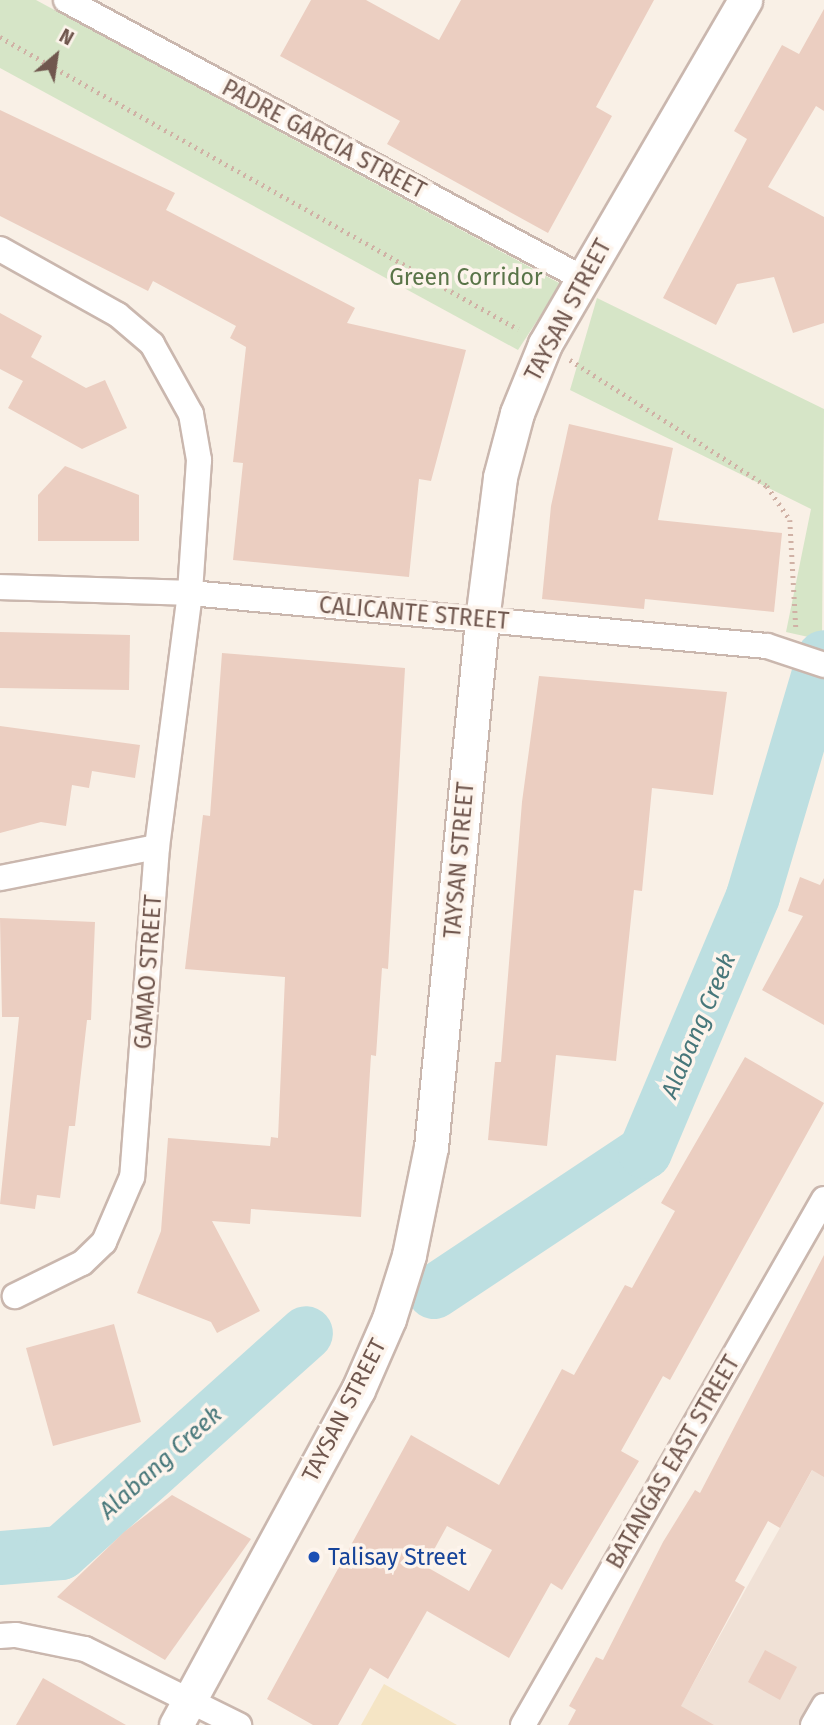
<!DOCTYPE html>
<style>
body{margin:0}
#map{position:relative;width:824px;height:1725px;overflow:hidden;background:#f9f0e6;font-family:"Fira Sans",sans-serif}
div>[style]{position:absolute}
.residential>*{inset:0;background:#f0e1d6}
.green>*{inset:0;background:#d6e5c7}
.sand>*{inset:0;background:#f5e5c5}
.river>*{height:54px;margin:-27px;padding:0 27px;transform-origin:27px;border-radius:27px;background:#bddfe1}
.building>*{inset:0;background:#ebcec1}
.path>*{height:4.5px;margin-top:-2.25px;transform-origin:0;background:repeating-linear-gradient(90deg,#d0b1a5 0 2px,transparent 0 7px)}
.roads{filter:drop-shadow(2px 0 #cab7ae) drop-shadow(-2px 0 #cab7ae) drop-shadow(0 2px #cab7ae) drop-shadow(0 -2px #cab7ae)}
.street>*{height:24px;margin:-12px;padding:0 12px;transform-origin:12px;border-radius:12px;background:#fff}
.secondary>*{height:33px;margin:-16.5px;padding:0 16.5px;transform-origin:16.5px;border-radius:16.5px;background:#fff}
.dots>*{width:19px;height:19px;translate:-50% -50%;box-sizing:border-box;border:4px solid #fdf4ec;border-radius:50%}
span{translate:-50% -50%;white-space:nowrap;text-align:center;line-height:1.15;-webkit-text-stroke:7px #fdf4ec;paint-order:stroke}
.street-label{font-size:23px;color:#70574e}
.park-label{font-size:23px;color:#597448}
.transit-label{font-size:23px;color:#164399}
.left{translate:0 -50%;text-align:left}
.water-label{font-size:24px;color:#47777a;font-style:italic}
.north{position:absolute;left:21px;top:21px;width:70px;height:70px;-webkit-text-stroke:5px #fdf4ec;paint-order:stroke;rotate:29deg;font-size:19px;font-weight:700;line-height:28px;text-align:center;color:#70574e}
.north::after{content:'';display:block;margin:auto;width:24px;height:32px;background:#70574e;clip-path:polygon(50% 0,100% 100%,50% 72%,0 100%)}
</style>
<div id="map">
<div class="residential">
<i style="clip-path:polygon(824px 1449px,824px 1725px,670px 1725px)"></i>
</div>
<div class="green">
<i style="clip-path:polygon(0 0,36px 0,561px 284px,518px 350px,0 68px)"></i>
<i style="clip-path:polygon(597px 298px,824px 409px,822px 640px,786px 632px,811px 509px,570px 390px)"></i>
</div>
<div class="sand">
<i style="clip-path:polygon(384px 1684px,457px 1725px,361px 1725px)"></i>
</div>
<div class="river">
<i style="left:434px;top:1292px;width:253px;rotate:-33.6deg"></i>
<i style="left:645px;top:1152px;width:278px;rotate:-67.1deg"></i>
<i style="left:753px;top:896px;width:249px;rotate:-73.5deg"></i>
<i style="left:0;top:1558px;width:61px;rotate:-4.7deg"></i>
<i style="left:61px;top:1553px;width:329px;rotate:-41.9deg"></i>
</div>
<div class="building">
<i style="clip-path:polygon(311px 0,366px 0,439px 40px,461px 0,654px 0,596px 107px,612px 116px,548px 233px,387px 144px,400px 121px,280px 56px)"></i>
<i style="clip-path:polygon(824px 9px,824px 111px,816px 106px,768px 187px,824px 217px,824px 323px,793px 333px,774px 277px,737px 284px,716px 325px,663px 298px,747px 139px,734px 131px,782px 45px,799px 54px)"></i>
<i style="clip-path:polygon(0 110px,175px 193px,166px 210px,355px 308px,347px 323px,466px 350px,431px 481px,419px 479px,409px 577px,233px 560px,243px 463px,233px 462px,246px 347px,230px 338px,236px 326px,153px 281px,148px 291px,0 216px)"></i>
<i style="clip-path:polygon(0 313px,42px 336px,31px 357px,86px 388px,105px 380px,127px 428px,82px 449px,8px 408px,23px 381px,0 369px)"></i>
<i style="clip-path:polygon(569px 424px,673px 448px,658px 520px,782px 533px,774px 612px,645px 599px,644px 609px,542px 599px,551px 506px)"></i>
<i style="clip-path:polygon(65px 466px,139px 495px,139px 541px,38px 541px,38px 495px)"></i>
<i style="clip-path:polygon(0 632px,130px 635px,129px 690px,0 688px)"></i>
<i style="clip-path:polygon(222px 653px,405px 668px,388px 969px,382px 968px,376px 1056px,371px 1055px,361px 1217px,251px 1209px,250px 1224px,212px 1221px,260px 1311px,217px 1333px,211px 1322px,137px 1293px,161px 1231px,168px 1138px,270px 1146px,271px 1137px,278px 1138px,285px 977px,185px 969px,203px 815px,210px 816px)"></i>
<i style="clip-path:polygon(539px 676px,727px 692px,713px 795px,652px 788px,642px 891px,634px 890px,616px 1061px,556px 1055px,547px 1146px,488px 1140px,495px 1062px,501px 1062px,522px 802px)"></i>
<i style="clip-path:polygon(0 726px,140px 745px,135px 778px,92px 771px,89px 788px,72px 785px,66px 826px,41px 822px,0 833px)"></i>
<i style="clip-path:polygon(800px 877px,820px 885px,824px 878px,824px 1025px,762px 990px,803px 916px,788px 911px)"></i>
<i style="clip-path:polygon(0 918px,95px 922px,91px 1020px,87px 1020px,75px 1126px,69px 1126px,60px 1198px,37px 1195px,35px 1209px,0 1204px,19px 1017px,2px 1017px)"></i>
<i style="clip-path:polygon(evenodd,745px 1057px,824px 1103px,670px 1380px,663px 1376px,621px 1451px,639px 1461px,562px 1590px,551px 1583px,509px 1658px,427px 1611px,388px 1679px,370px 1668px,338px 1725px,313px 1725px,267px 1699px,411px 1435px,499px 1485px,562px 1369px,574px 1375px,625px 1285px,632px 1288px,675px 1211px,661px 1203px,745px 1057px,447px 1526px,492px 1550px,469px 1591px,425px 1566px,447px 1526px)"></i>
<i style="clip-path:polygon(824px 1255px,824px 1477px,812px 1470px,780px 1528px,768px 1521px,735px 1581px,745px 1587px,681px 1706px,714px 1725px,568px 1725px,576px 1710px,569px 1706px,596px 1657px,603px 1660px,663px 1542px,695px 1490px,700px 1493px)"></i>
<i style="clip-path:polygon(114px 1324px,141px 1422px,53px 1446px,26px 1348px)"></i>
<i style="clip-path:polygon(172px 1495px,251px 1539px,165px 1660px,57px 1597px,124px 1532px)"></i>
<i style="clip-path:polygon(765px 1650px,797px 1667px,780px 1700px,748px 1682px)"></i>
<i style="clip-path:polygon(43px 1678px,126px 1725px,16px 1725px)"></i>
</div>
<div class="path">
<i style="left:0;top:37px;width:595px;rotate:29.41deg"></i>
<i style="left:570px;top:360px;width:234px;rotate:32.6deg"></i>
<i style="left:767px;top:486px;width:41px;rotate:55.9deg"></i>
<i style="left:790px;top:520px;width:109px;rotate:86.8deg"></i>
</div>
<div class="roads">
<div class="street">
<i style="left:66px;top:0;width:586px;rotate:28.31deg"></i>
<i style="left:0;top:249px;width:135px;rotate:29.2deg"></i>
<i style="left:118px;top:315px;width:45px;rotate:40.5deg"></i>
<i style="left:152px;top:344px;width:80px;rotate:60.9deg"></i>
<i style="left:191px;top:414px;width:47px;rotate:80.1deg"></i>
<i style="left:199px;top:460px;width:133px;rotate:93.9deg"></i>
<i style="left:190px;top:593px;width:256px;rotate:97.4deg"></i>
<i style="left:157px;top:847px;width:331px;rotate:94.3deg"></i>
<i style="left:132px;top:1177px;width:71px;rotate:113.3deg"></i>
<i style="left:104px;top:1242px;width:30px;rotate:136deg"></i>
<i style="left:82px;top:1263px;width:75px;rotate:153.8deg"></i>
<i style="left:0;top:587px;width:190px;rotate:1.8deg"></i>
<i style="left:190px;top:593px;width:579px;rotate:5.25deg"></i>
<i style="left:767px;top:646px;width:60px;rotate:18.4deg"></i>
<i style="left:0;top:878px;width:160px;rotate:-11.2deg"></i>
<i style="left:0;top:1636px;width:16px;rotate:-4deg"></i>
<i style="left:16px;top:1635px;width:70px;rotate:11.5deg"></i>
<i style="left:85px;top:1649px;width:172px;rotate:26.3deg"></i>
<i style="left:523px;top:1725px;width:606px;rotate:-60.22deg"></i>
<i style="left:813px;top:1725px;width:22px;rotate:-60deg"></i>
</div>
<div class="secondary">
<i style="left:176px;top:1725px;width:381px;rotate:-61.5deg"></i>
<i style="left:358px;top:1390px;width:77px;rotate:-66.4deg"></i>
<i style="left:389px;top:1319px;width:67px;rotate:-72.6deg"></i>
<i style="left:409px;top:1255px;width:110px;rotate:-78.5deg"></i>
<i style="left:431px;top:1147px;width:529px;rotate:-84.47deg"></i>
<i style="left:482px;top:620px;width:144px;rotate:-82.8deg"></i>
<i style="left:500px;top:477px;width:66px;rotate:-75.1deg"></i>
<i style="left:517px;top:413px;width:74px;rotate:-67.9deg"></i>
<i style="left:545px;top:344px;width:398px;rotate:-59.8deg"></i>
</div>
</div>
<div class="dots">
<i style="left:314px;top:1557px;background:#1a4fb4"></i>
</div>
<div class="street-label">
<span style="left:324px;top:139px;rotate:28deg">PADRE GARCIA STREET</span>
<span style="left:568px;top:310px;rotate:-62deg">TAYSAN STREET</span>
<span style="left:414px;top:613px;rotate:5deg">CALICANTE STREET</span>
<span style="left:459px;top:860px;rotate:-85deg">TAYSAN STREET</span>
<span style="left:148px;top:972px;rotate:-86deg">GAMAO STREET</span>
<span style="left:344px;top:1410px;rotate:-63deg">TAYSAN STREET</span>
<span style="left:673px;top:1462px;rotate:-60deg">BATANGAS EAST STREET</span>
</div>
<div class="park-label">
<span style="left:466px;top:277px">Green Corridor</span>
</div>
<div class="transit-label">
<span class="left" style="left:328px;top:1557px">Talisay Street</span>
</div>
<div class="water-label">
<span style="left:699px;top:1026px;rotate:-67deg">Alabang Creek</span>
<span style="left:161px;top:1463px;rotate:-42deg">Alabang Creek</span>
</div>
<div class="north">N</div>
</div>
